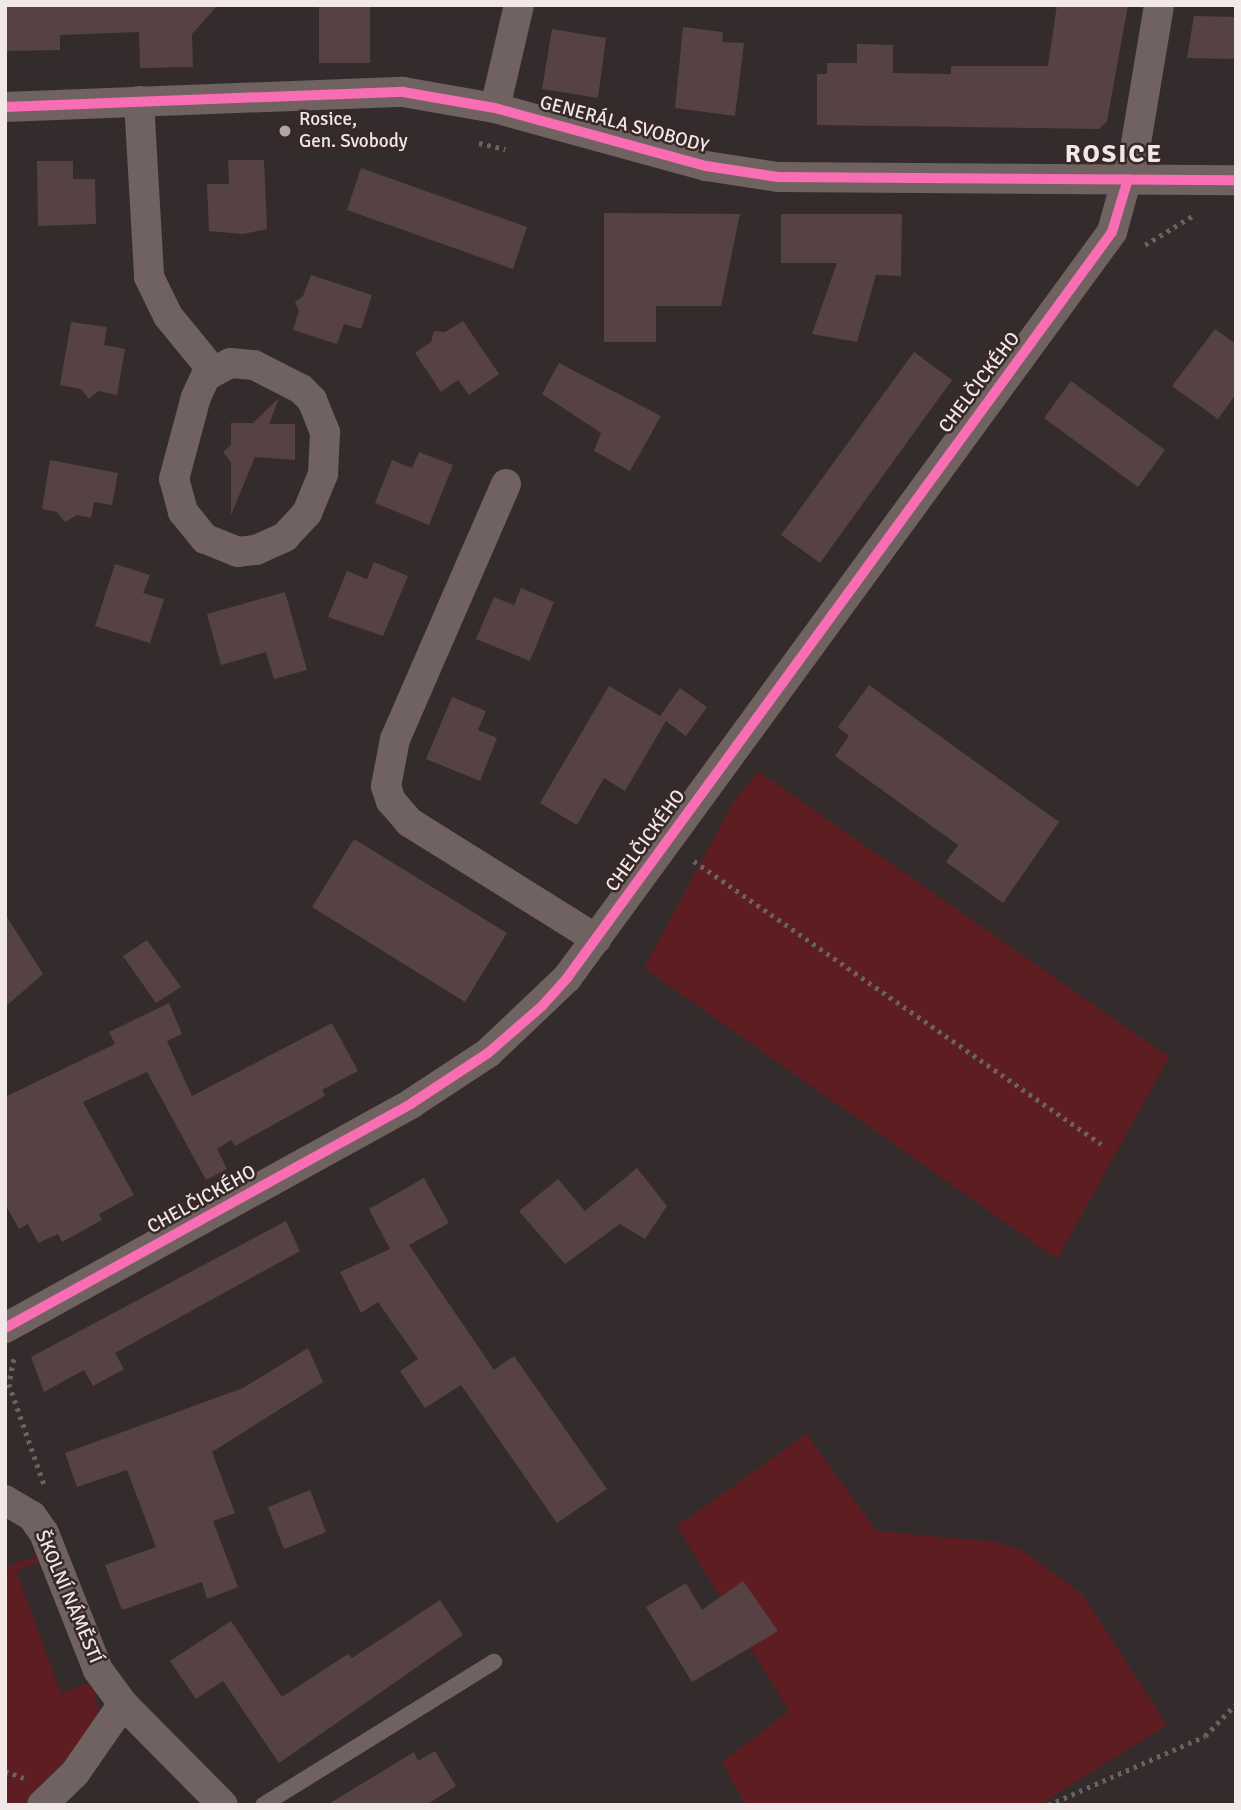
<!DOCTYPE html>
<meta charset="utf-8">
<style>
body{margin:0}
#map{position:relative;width:1241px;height:1810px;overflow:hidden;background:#342c2c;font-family:Signika,sans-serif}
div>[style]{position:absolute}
.green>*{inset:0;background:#5e1d21}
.building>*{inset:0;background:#564242}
.path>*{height:4.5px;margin-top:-2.25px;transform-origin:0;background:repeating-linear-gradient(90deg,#6a6161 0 3.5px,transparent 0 8.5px)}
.lane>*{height:16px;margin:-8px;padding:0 8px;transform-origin:8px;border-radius:8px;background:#6f6261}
.street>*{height:30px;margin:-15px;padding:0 15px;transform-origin:15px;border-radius:15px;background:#6f6261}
.cycleway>*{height:10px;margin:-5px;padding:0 5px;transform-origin:5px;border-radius:5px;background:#f96db3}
.dots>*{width:19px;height:19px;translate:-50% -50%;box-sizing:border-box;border:4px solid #382928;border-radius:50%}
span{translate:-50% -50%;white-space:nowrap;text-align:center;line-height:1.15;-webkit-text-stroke:5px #382928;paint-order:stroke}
.poi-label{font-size:19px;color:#f2e8e7}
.left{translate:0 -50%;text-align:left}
.street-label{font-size:19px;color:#f2e8e7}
.district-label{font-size:26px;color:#f2e8e7;font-weight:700;letter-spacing:2px}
.frame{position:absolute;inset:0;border:7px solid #f2e8e7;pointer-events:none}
</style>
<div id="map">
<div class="green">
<i style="clip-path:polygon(758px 771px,1169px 1057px,1057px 1259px,644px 968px,731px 806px)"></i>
<i style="clip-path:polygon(806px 1434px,877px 1531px,997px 1542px,1022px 1550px,1083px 1595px,1167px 1725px,1039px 1805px,746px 1805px,722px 1762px,789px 1711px,677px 1526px)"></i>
<i style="clip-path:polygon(39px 1556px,43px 1560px,16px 1571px,61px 1693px,88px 1684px,94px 1689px,98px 1709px,97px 1718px,56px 1778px,21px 1805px,5px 1805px,5px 1591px,9px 1565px)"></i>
</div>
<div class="building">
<i style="clip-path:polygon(5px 5px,218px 5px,192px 34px,193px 67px,140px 68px,139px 32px,60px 35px,60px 50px,5px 51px)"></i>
<i style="clip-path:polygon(319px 5px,370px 5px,370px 63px,319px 63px)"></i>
<i style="clip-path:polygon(1057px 5px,1128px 5px,1107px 121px,1099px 129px,817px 125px,817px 74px,827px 74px,827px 63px,857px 63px,857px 44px,893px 45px,893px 73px,951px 74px,951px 66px,1048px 66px)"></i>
<i style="clip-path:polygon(1194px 16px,1236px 17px,1236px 59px,1187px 58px)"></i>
<i style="clip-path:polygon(683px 27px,723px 32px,722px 42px,744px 43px,735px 116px,675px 108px)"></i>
<i style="clip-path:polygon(552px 29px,606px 38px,598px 98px,542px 89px)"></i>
<i style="clip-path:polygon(228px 160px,264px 160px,267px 229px,243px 234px,209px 231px,207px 184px,229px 184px)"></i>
<i style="clip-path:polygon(37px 161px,73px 161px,73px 179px,95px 179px,96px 224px,38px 226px)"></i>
<i style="clip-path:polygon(361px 168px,527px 227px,513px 269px,347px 210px)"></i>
<i style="clip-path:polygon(604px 213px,740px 214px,721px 306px,656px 306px,656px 342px,604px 342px)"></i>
<i style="clip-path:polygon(781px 214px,902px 214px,901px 276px,876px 275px,857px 342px,812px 334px,837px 263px,781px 263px)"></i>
<i style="clip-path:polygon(311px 275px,372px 295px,361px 329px,344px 324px,337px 344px,293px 330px,299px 311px,295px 302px,303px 296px)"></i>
<i style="clip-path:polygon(463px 321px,499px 374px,469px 395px,458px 380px,441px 392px,415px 353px,431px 342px,434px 331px,445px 332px)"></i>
<i style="clip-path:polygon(71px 322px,107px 327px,104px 345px,125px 349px,117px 395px,98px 391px,89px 399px,81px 389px,60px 385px)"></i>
<i style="clip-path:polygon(1215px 329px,1236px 344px,1236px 394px,1218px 419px,1172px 386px)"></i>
<i style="clip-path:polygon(914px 352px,952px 380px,820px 563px,781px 535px)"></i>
<i style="clip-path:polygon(559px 363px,661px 416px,630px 471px,594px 451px,601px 433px,542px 394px)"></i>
<i style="clip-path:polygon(1071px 381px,1165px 450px,1138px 487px,1044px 418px)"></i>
<i style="clip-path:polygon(279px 398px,269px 424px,295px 424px,295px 460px,255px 457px,231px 515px,231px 462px,223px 452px,231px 445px,231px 423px,253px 423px)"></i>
<i style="clip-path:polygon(419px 452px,453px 465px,429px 525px,375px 503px,392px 460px,412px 468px)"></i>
<i style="clip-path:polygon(50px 460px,118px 473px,112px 505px,94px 502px,91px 518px,77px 515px,65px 522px,57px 512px,42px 509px)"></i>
<i style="clip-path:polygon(374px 562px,408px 576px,383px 636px,328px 617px,347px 571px,367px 579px)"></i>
<i style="clip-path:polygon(115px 564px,150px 575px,143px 593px,164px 599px,150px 643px,95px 626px)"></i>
<i style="clip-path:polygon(521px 588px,554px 602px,530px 661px,476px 639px,494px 597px,514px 605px)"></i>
<i style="clip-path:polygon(285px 592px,307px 670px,274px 679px,266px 652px,221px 665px,207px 614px)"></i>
<i style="clip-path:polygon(869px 685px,1059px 822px,1003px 903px,946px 862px,958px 845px,835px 756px,849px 736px,838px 727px)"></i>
<i style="clip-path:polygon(609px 686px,660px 716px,680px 688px,707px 707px,686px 736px,666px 721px,625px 791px,604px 778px,577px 825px,540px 803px)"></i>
<i style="clip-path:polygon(452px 697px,486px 711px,478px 730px,497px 738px,480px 781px,426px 759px)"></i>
<i style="clip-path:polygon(354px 839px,507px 933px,465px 1002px,312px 907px)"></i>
<i style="clip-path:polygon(5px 914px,43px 974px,5px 1007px)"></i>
<i style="clip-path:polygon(147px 940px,181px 987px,156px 1003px,123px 956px)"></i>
<i style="clip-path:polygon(169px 1003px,182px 1034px,167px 1041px,192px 1096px,332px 1023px,358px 1071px,322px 1090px,325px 1096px,235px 1146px,231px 1140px,217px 1149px,227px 1169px,206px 1180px,147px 1072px,83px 1102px,134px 1195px,99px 1214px,102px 1220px,62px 1242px,58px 1234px,38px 1243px,28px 1224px,19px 1229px,5px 1204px,5px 1097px,115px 1044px,109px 1032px)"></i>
<i style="clip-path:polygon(637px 1168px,667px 1206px,645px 1239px,620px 1224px,565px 1264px,519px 1211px,558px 1179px,585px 1211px)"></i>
<i style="clip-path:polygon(424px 1178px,449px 1223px,409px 1245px,494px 1370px,514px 1356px,607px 1489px,557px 1523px,461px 1385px,425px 1408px,400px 1371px,418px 1359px,378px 1302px,361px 1313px,340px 1272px,390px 1249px,369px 1209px)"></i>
<i style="clip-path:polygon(286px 1221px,300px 1251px,115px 1353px,124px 1369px,93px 1386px,84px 1370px,44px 1392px,31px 1357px)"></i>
<i style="clip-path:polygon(308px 1348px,323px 1382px,212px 1452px,235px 1513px,213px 1521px,238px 1587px,207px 1599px,202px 1582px,122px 1610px,105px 1565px,156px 1547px,127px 1470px,77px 1487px,65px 1453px,243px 1388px)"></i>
<i style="clip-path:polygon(310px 1490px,326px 1532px,284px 1549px,268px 1507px)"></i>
<i style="clip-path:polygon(743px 1581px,778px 1631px,692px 1682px,646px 1607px,686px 1583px,702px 1610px)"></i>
<i style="clip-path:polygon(440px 1600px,463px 1635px,279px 1763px,223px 1681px,196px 1699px,170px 1661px,231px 1621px,282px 1697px,348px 1654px,352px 1658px)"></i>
<i style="clip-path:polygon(435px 1751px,456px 1786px,426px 1805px,327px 1805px,414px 1752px,418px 1761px)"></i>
</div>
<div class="path">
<i style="left:479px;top:143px;width:27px;rotate:13deg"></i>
<i style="left:1145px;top:245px;width:57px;rotate:-31.5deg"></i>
<i style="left:694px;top:861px;width:496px;rotate:34.8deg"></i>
<i style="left:14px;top:1359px;width:25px;rotate:101deg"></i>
<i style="left:9px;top:1384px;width:106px;rotate:70.7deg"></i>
<i style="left:5px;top:1771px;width:20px;rotate:20deg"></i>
<i style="left:1048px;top:1805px;width:171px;rotate:-23.7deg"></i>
<i style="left:1205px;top:1736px;width:45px;rotate:-45.9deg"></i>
</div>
<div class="lane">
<i style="left:263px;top:1805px;width:272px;rotate:-31.8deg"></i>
</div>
<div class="street">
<i style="left:139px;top:101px;width:176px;rotate:86.7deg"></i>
<i style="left:149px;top:277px;width:43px;rotate:64deg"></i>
<i style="left:168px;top:316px;width:71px;rotate:50.7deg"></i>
<i style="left:5px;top:107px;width:398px;rotate:-2.2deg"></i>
<i style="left:403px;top:92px;width:93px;rotate:9.9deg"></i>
<i style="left:495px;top:108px;width:219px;rotate:15.4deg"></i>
<i style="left:706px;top:166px;width:73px;rotate:8.7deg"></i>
<i style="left:778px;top:177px;width:458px;rotate:0.4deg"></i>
<i style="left:495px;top:108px;width:106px;rotate:-76.9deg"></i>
<i style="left:230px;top:363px;width:24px;rotate:5deg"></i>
<i style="left:254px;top:365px;width:53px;rotate:27.1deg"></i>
<i style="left:301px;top:389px;width:16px;rotate:45deg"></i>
<i style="left:312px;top:400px;width:35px;rotate:68deg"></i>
<i style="left:325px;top:432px;width:42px;rotate:92.7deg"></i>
<i style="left:323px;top:474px;width:42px;rotate:112.3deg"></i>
<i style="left:307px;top:513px;width:33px;rotate:133deg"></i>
<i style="left:285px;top:537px;width:32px;rotate:156deg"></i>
<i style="left:256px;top:550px;width:18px;rotate:174deg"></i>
<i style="left:238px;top:552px;width:35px;rotate:-158deg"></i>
<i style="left:205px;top:539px;width:35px;rotate:-129deg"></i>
<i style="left:183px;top:512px;width:34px;rotate:-105deg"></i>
<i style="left:174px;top:479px;width:85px;rotate:-75deg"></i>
<i style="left:196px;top:397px;width:23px;rotate:-65deg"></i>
<i style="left:206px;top:376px;width:27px;rotate:-28deg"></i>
<i style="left:506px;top:484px;width:278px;rotate:113.5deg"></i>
<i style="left:395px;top:739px;width:48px;rotate:100.8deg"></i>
<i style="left:386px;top:786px;width:16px;rotate:72deg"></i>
<i style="left:391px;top:801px;width:28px;rotate:49deg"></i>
<i style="left:409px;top:822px;width:221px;rotate:32deg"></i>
<i style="left:5px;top:1328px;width:465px;rotate:-28.9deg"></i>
<i style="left:412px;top:1103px;width:91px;rotate:-33.3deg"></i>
<i style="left:488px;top:1053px;width:109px;rotate:-43.5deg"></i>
<i style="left:567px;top:978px;width:924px;rotate:-53.85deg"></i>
<i style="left:1112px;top:232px;width:86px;rotate:-74.5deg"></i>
<i style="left:1135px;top:149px;width:146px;rotate:-80.5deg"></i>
<i style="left:5px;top:1500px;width:31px;rotate:31deg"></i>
<i style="left:32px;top:1516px;width:21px;rotate:55deg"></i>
<i style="left:44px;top:1533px;width:147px;rotate:68.5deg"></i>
<i style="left:98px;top:1670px;width:42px;rotate:53.7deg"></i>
<i style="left:123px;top:1704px;width:142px;rotate:45.3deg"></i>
<i style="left:42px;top:1805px;width:46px;rotate:-44.1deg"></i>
<i style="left:75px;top:1773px;width:84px;rotate:-55.2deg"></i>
</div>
<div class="cycleway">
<i style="left:5px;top:107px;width:398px;rotate:-2.2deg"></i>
<i style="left:403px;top:92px;width:93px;rotate:9.9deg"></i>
<i style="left:495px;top:108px;width:219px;rotate:15.4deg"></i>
<i style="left:706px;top:166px;width:73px;rotate:8.7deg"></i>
<i style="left:778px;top:177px;width:458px;rotate:0.4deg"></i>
<i style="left:5px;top:1328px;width:465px;rotate:-28.9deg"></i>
<i style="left:412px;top:1103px;width:91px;rotate:-33.3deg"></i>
<i style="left:488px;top:1053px;width:72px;rotate:-41deg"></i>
<i style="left:542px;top:1006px;width:38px;rotate:-48deg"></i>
<i style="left:567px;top:978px;width:924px;rotate:-53.85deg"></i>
<i style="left:1112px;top:232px;width:55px;rotate:-73.2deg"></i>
</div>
<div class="dots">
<i style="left:285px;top:131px;background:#b0a6a6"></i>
</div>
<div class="poi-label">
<span class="left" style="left:299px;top:131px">Rosice,<br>Gen. Svobody</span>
</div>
<div class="street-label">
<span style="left:624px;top:125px;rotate:15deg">GENERÁLA SVOBODY</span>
<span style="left:980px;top:383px;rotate:-53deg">CHELČICKÉHO</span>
<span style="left:646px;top:841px;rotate:-54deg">CHELČICKÉHO</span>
<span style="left:202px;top:1200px;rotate:-29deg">CHELČICKÉHO</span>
<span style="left:68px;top:1597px;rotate:67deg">ŠKOLNÍ NÁMĚSTÍ</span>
</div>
<div class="district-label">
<span style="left:1114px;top:155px">ROSICE</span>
</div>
<div class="frame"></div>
</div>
